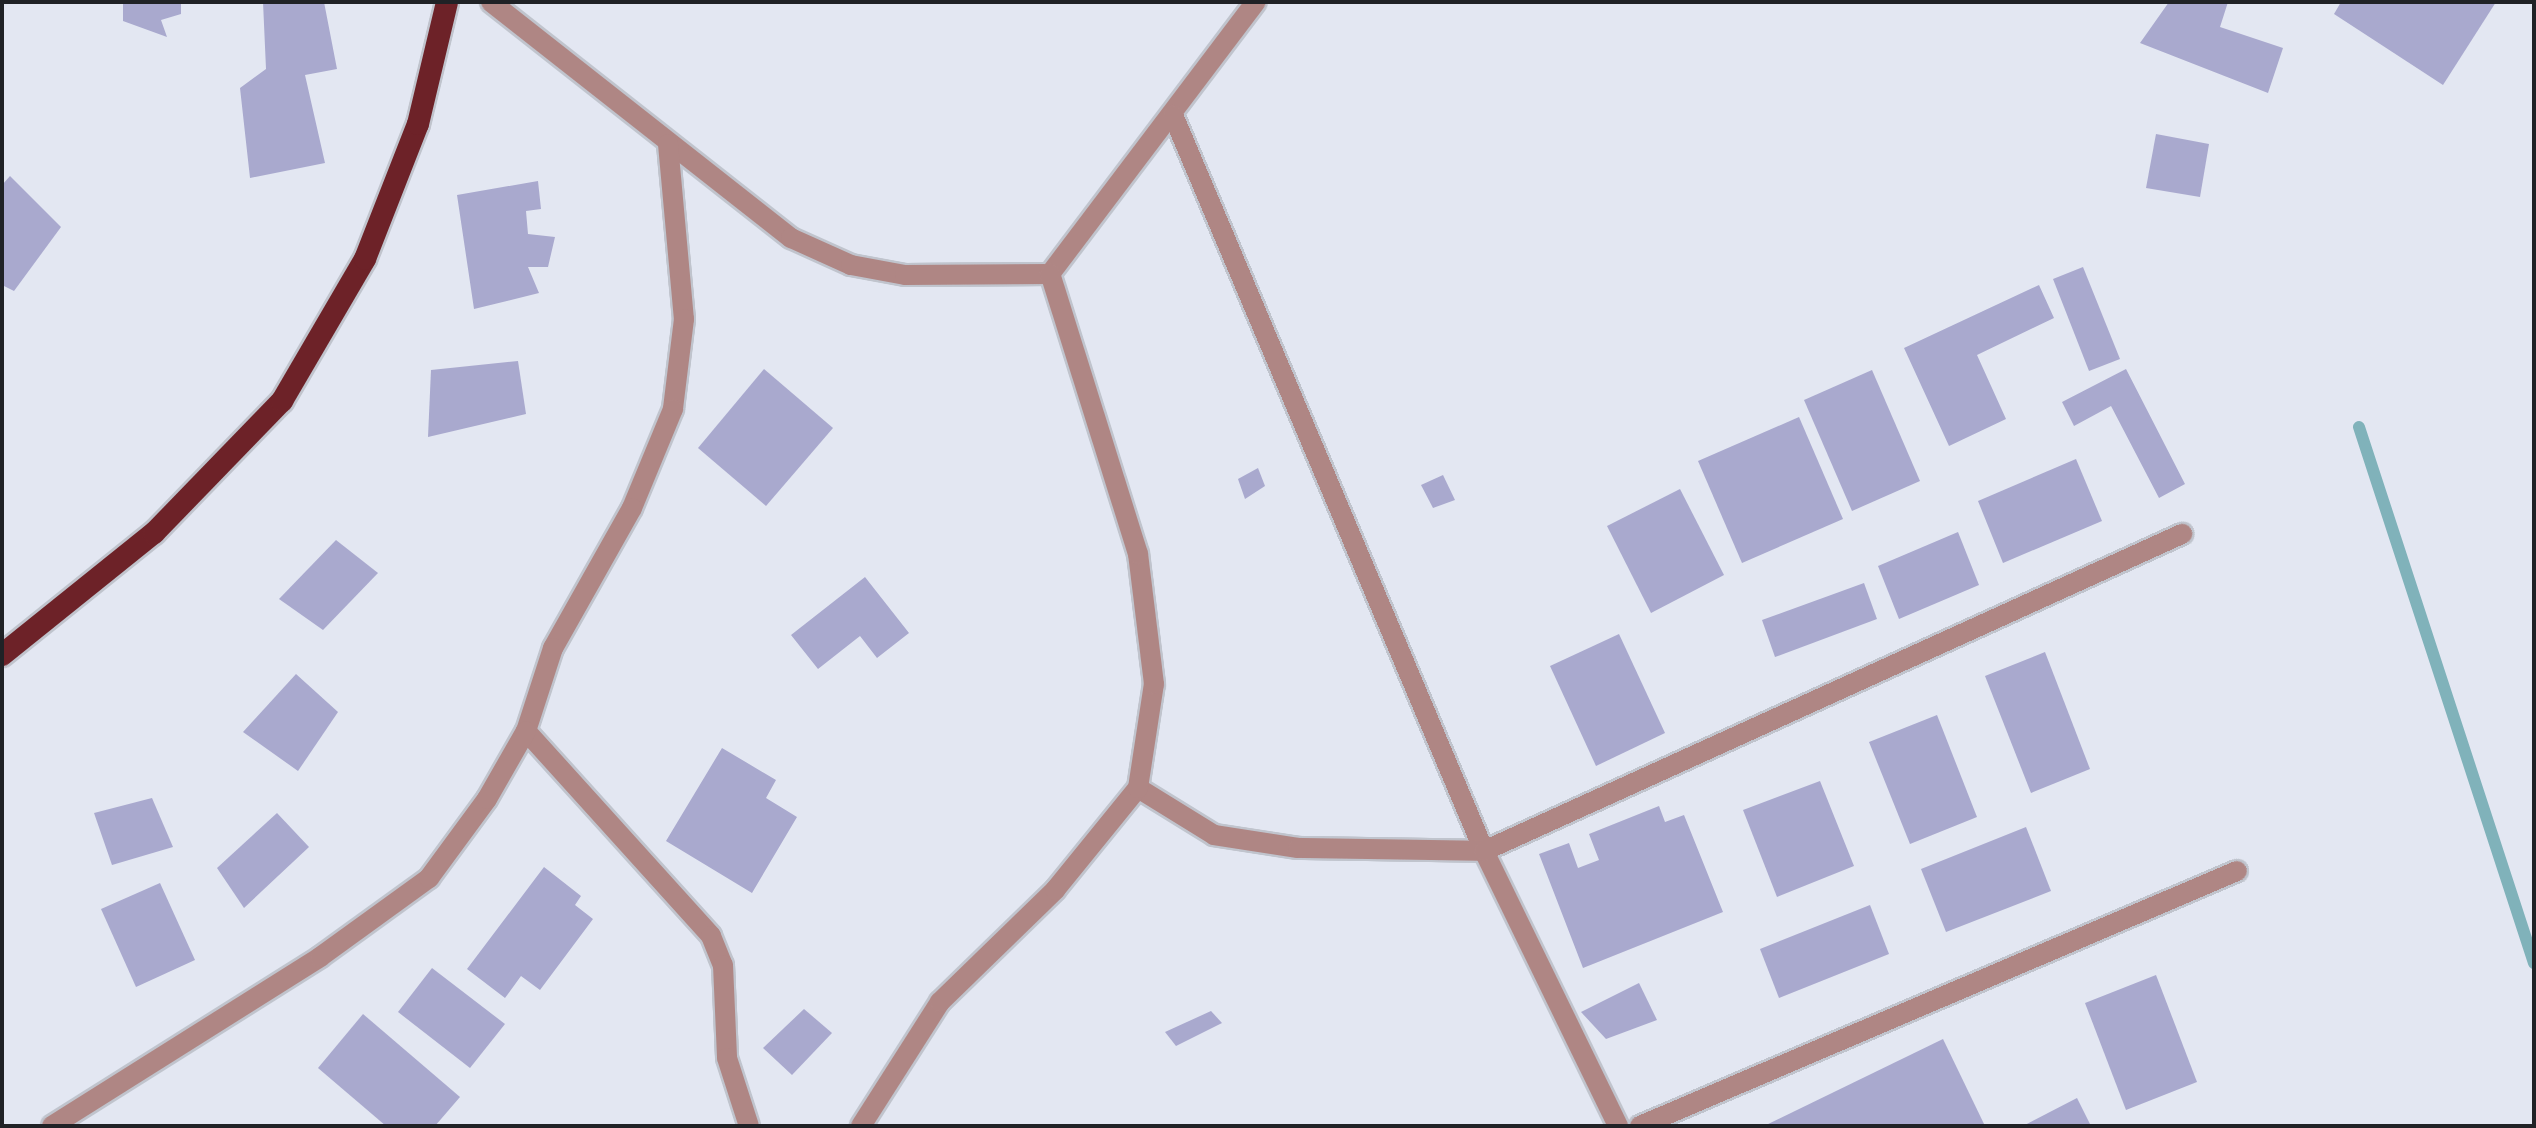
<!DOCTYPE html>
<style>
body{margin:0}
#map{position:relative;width:2536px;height:1128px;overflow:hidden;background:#e3e7f2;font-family:Jost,sans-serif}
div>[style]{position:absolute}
.stream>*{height:12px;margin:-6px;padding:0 6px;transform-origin:6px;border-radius:6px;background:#80b2ba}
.building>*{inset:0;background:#a9a9ce}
.roads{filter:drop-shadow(2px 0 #c0c4cd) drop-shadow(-2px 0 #c0c4cd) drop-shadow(0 2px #c0c4cd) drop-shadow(0 -2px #c0c4cd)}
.minor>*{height:20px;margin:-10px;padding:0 10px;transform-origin:10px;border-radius:10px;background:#af8684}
.trunk>*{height:22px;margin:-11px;padding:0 11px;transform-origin:11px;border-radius:11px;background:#6d2228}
span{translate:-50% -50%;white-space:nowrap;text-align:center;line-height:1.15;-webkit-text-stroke:6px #f1f4fd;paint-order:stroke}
.frame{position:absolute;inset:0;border:4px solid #202226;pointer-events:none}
</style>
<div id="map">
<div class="stream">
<i style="left:2359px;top:427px;width:564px;rotate:71.92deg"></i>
</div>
<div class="building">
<i style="clip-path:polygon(123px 2px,181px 2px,181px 14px,161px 20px,167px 37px,123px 21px)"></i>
<i style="clip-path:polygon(263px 2px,324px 2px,337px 69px,305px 75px,325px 163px,250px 178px,240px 88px,266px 69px)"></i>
<i style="clip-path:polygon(2169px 2px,2228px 2px,2220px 27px,2283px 48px,2268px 93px,2140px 43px)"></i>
<i style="clip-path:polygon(2341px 2px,2496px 2px,2443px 85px,2334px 14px)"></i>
<i style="clip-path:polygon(2156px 134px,2209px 144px,2200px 197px,2146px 188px)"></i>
<i style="clip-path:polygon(10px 176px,61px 227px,14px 291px,2px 285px,2px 185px)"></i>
<i style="clip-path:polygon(538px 181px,541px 209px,526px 211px,528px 234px,555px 237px,548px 267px,528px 267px,539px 293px,474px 309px,457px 195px)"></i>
<i style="clip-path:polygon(2083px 267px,2120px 359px,2089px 371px,2053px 279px)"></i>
<i style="clip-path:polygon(2039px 285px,2054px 318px,1977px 355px,2006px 419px,1949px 446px,1904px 348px)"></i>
<i style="clip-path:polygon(518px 361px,526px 414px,428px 437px,431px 370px)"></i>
<i style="clip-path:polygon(764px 369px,833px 428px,766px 506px,698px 448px)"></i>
<i style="clip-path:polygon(2126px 369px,2185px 484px,2159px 498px,2111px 406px,2074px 426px,2062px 402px)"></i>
<i style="clip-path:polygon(1872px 370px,1920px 481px,1852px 511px,1804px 400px)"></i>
<i style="clip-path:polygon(1799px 417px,1843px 519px,1742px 563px,1698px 461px)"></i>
<i style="clip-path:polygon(2076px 459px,2102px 521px,2003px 563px,1978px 501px)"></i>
<i style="clip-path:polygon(1258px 468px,1265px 486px,1245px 499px,1238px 479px)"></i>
<i style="clip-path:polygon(1443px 475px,1455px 500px,1433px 508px,1421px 485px)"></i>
<i style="clip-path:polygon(1680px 489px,1724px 575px,1651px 613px,1607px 526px)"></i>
<i style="clip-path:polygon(1958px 532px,1979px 585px,1899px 619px,1878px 566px)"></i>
<i style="clip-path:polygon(336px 540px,378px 573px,323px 630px,279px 599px)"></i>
<i style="clip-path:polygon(865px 577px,909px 633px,877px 658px,860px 636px,818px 669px,791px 635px)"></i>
<i style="clip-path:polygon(1864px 583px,1877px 619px,1775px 657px,1762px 620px)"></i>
<i style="clip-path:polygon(1619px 634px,1665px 733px,1596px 766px,1550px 666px)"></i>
<i style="clip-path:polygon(2045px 652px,2090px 769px,2031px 793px,1985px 676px)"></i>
<i style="clip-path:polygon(296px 674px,338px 712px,298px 771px,243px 732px)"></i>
<i style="clip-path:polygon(1937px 715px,1977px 817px,1910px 844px,1869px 742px)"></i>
<i style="clip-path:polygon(722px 748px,776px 780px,766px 798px,797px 817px,752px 893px,666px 841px)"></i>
<i style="clip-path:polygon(1820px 781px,1854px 866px,1777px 897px,1743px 810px)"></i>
<i style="clip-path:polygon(152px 798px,173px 847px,112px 865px,94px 813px)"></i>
<i style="clip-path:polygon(1659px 806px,1665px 822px,1684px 815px,1723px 912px,1583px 968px,1539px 854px,1569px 843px,1578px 868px,1599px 860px,1589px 834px)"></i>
<i style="clip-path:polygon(277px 813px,309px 847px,244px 908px,217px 868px)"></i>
<i style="clip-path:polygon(2026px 827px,2051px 891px,1946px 932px,1921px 869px)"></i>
<i style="clip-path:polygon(544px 867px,581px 896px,575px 905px,593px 919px,540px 990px,521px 976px,505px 998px,467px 969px)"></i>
<i style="clip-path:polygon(160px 883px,195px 960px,136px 987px,101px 909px)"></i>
<i style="clip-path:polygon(1870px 905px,1889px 954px,1779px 998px,1760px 949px)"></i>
<i style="clip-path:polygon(432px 968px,505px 1024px,470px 1068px,398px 1012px)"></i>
<i style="clip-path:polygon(2156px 975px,2197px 1082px,2126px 1110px,2085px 1003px)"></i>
<i style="clip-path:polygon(1639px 983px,1657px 1020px,1606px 1039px,1581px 1012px)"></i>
<i style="clip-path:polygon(804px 1009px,832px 1033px,792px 1075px,763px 1048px)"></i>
<i style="clip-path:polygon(1211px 1011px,1222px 1023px,1176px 1046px,1165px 1032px)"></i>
<i style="clip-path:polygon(363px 1014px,460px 1097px,435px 1126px,386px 1126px,318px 1068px)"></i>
<i style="clip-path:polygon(1943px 1039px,1985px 1126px,1764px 1126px)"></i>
<i style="clip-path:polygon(2077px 1098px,2091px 1126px,2023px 1126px)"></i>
</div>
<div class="roads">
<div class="minor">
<i style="left:491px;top:2px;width:382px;rotate:38.2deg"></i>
<i style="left:791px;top:238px;width:66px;rotate:24.2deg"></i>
<i style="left:851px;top:265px;width:55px;rotate:10.5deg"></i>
<i style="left:905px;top:275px;width:145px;rotate:-0.4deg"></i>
<i style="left:1050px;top:274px;width:341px;rotate:-52.9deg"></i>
<i style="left:1173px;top:115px;width:799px;rotate:67.09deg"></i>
<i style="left:1484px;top:851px;width:306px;rotate:64deg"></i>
<i style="left:668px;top:144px;width:176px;rotate:84.8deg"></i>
<i style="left:684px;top:319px;width:91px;rotate:97deg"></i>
<i style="left:673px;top:409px;width:107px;rotate:112.5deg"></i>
<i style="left:632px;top:508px;width:161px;rotate:119.4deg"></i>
<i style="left:553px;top:648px;width:87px;rotate:108deg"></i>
<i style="left:526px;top:731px;width:276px;rotate:47.9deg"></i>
<i style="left:711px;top:936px;width:31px;rotate:68deg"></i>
<i style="left:723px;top:965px;width:93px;rotate:87.5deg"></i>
<i style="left:727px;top:1058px;width:71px;rotate:72.1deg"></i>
<i style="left:1138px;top:788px;width:89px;rotate:31.7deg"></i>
<i style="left:1214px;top:835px;width:85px;rotate:8.8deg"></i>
<i style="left:1298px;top:848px;width:186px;rotate:0.9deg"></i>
<i style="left:1484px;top:851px;width:767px;rotate:-24.43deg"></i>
<i style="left:52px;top:1126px;width:317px;rotate:-32.2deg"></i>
<i style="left:320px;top:957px;width:135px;rotate:-35.9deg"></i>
<i style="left:429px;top:878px;width:98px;rotate:-53.7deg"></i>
<i style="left:487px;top:799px;width:78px;rotate:-60.2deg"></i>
<i style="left:861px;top:1126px;width:147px;rotate:-57.5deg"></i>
<i style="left:940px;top:1002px;width:161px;rotate:-44.2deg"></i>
<i style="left:1055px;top:890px;width:132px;rotate:-50.9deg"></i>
<i style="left:1138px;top:788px;width:105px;rotate:-81.3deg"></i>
<i style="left:1154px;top:684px;width:131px;rotate:-97deg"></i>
<i style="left:1138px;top:554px;width:294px;rotate:-107.4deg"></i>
<i style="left:1640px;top:1126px;width:649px;rotate:-23.13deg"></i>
</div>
<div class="trunk">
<i style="left:2px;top:655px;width:195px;rotate:-38.8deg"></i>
<i style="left:154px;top:533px;width:184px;rotate:-45.9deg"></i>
<i style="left:282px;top:401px;width:164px;rotate:-59.7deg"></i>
<i style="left:365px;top:259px;width:145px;rotate:-68.6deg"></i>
<i style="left:418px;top:124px;width:125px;rotate:-76.6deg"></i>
</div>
</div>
<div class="frame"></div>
</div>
